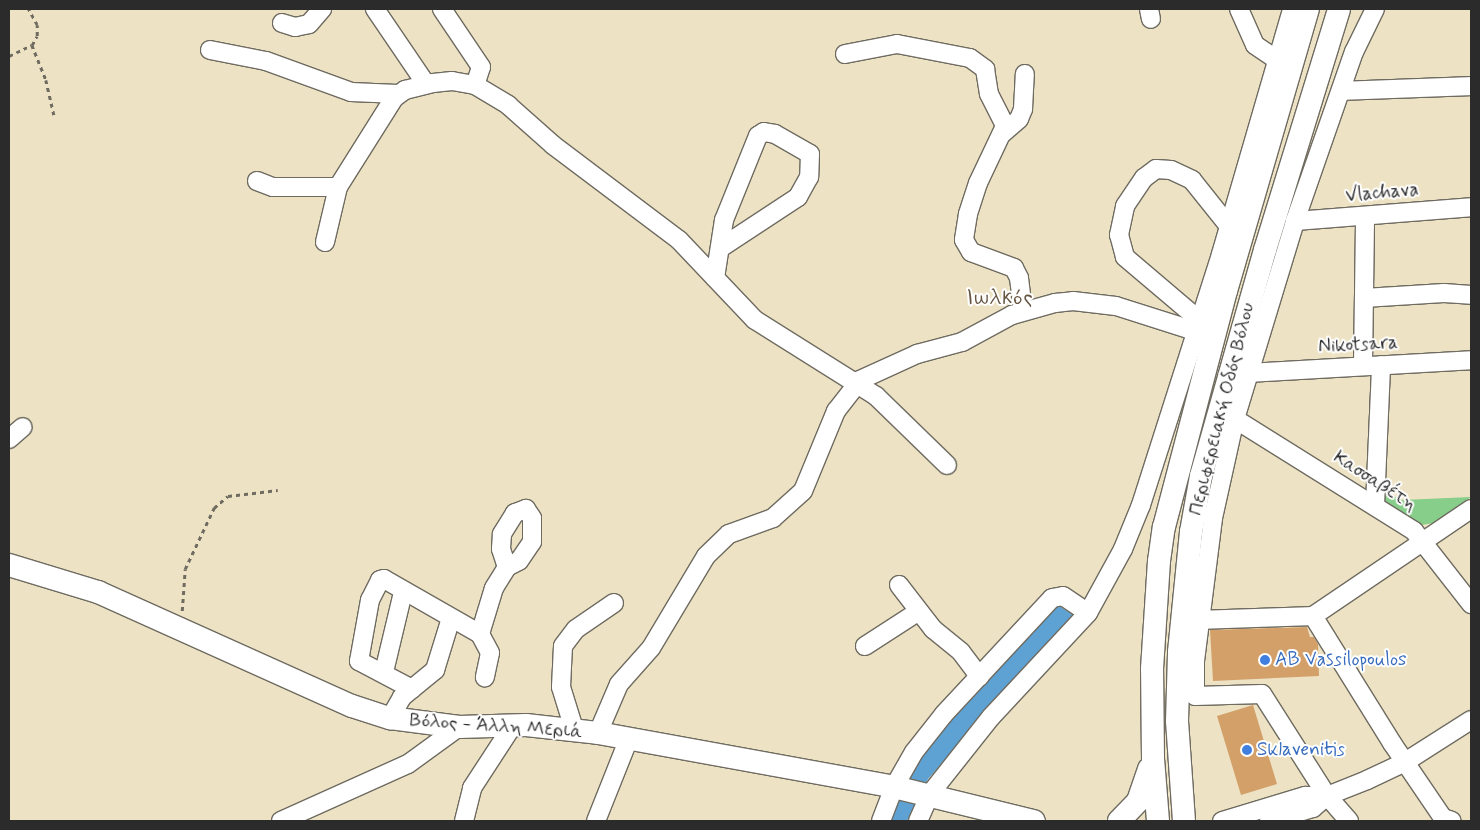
<!DOCTYPE html>
<meta charset="utf-8">
<style>
body{margin:0}
#map{position:relative;width:1480px;height:830px;overflow:hidden;background:#ede3c4;font-family:Mynerve,sans-serif}
div>[style]{position:absolute}
.green>*{inset:0;background:#86ce89}
.water>*{inset:0;background:#5ea2d3}
.building>*{inset:0;background:#d3a06a}
.path>*{height:2.5px;margin-top:-1.25px;transform-origin:0;background:repeating-linear-gradient(90deg,#6f6b61 0 4px,transparent 0 8px)}
.roads{filter:drop-shadow(1px 0 #6f6b61) drop-shadow(-1px 0 #6f6b61) drop-shadow(0 1px #6f6b61) drop-shadow(0 -1px #6f6b61)}
.minor>*{height:18px;margin:-9px;padding:0 9px;transform-origin:9px;border-radius:9px;background:#fff}
.major>*{height:22px;margin:-11px;padding:0 11px;transform-origin:11px;border-radius:11px;background:#fff}
.dots>*{width:14px;height:14px;translate:-50% -50%;box-sizing:border-box;border:2px solid #fff;border-radius:50%}
span{translate:-50% -50%;white-space:nowrap;text-align:center;line-height:1.15;-webkit-text-stroke:4px #fff;paint-order:stroke}
.street-label{font-size:19px;color:#2b2b2b}
.shop-label{font-size:19px;color:#366cbe}
.left{translate:0 -50%;text-align:left}
.quarter-label{font-size:21px;color:#665441;letter-spacing:1px}
.frame{position:absolute;inset:0;border:10px solid #2b2b2b;pointer-events:none}
</style>
<div id="map">
<div class="green">
<i style="clip-path:polygon(1384px 492px,1402px 500px,1471px 497px,1434px 523px,1421px 525px,1412px 523px,1382px 502px)"></i>
</div>
<div class="water">
<i style="clip-path:polygon(1053px 602px,1073px 615px,928px 779px,907px 821px,885px 821px,907px 769px)"></i>
</div>
<div class="building">
<i style="clip-path:polygon(1307px 627px,1310px 637px,1314px 637px,1318px 644px,1319px 676px,1213px 681px,1210px 630px)"></i>
<i style="clip-path:polygon(1253px 705px,1277px 784px,1241px 795px,1217px 716px)"></i>
</div>
<div class="path">
<i style="left:32px;top:45px;width:38px;rotate:68deg"></i>
<i style="left:46px;top:80px;width:36px;rotate:77deg"></i>
<i style="left:9px;top:56px;width:25px;rotate:-26deg"></i>
<i style="left:32px;top:45px;width:10px;rotate:-61deg"></i>
<i style="left:37px;top:36px;width:11px;rotate:-90deg"></i>
<i style="left:37px;top:25px;width:18px;rotate:-119deg"></i>
<i style="left:182px;top:611px;width:42px;rotate:-85.9deg"></i>
<i style="left:185px;top:569px;width:68px;rotate:-64.6deg"></i>
<i style="left:214px;top:508px;width:18px;rotate:-41deg"></i>
<i style="left:228px;top:496px;width:50px;rotate:-6.8deg"></i>
</div>
<div class="roads">
<div class="minor">
<i style="left:375px;top:9px;width:91px;rotate:55.8deg"></i>
<i style="left:442px;top:9px;width:70px;rotate:56.1deg"></i>
<i style="left:481px;top:67px;width:19px;rotate:108deg"></i>
<i style="left:1149px;top:9px;width:10px;rotate:79deg"></i>
<i style="left:1239px;top:9px;width:39px;rotate:66deg"></i>
<i style="left:1255px;top:45px;width:25px;rotate:34deg"></i>
<i style="left:282px;top:23px;width:14px;rotate:17deg"></i>
<i style="left:295px;top:27px;width:14px;rotate:-12deg"></i>
<i style="left:309px;top:24px;width:20px;rotate:-49deg"></i>
<i style="left:210px;top:50px;width:57px;rotate:11.1deg"></i>
<i style="left:266px;top:61px;width:90px;rotate:20deg"></i>
<i style="left:351px;top:92px;width:47px;rotate:2.4deg"></i>
<i style="left:845px;top:54px;width:53px;rotate:-10.9deg"></i>
<i style="left:897px;top:44px;width:74px;rotate:10.9deg"></i>
<i style="left:970px;top:58px;width:19px;rotate:36deg"></i>
<i style="left:985px;top:69px;width:25px;rotate:81deg"></i>
<i style="left:989px;top:94px;width:36px;rotate:63deg"></i>
<i style="left:1005px;top:126px;width:63px;rotate:115.3deg"></i>
<i style="left:978px;top:183px;width:33px;rotate:108deg"></i>
<i style="left:968px;top:214px;width:26px;rotate:99deg"></i>
<i style="left:964px;top:240px;width:14px;rotate:60deg"></i>
<i style="left:971px;top:252px;width:46px;rotate:20.4deg"></i>
<i style="left:1014px;top:268px;width:11px;rotate:63deg"></i>
<i style="left:1019px;top:278px;width:33px;rotate:83deg"></i>
<i style="left:1341px;top:91px;width:130px;rotate:-2.2deg"></i>
<i style="left:1003px;top:133px;width:21px;rotate:-41deg"></i>
<i style="left:1019px;top:119px;width:11px;rotate:-68deg"></i>
<i style="left:1023px;top:109px;width:35px;rotate:-87deg"></i>
<i style="left:257px;top:181px;width:17px;rotate:21deg"></i>
<i style="left:273px;top:187px;width:65px"></i>
<i style="left:1295px;top:221px;width:177px;rotate:-4.5deg"></i>
<i style="left:325px;top:242px;width:57px;rotate:-76.7deg"></i>
<i style="left:338px;top:187px;width:105px;rotate:-57.8deg"></i>
<i style="left:394px;top:98px;width:14px;rotate:-36deg"></i>
<i style="left:405px;top:90px;width:29px;rotate:-14deg"></i>
<i style="left:433px;top:83px;width:19px;rotate:-6deg"></i>
<i style="left:452px;top:81px;width:23px;rotate:10deg"></i>
<i style="left:475px;top:85px;width:39px;rotate:31deg"></i>
<i style="left:508px;top:105px;width:60px;rotate:41.6deg"></i>
<i style="left:553px;top:145px;width:158px;rotate:37deg"></i>
<i style="left:679px;top:240px;width:110px;rotate:46.5deg"></i>
<i style="left:755px;top:320px;width:143px;rotate:32.1deg"></i>
<i style="left:876px;top:396px;width:99px;rotate:44.2deg"></i>
<i style="left:715px;top:278px;width:59px;rotate:-81.2deg"></i>
<i style="left:724px;top:220px;width:91px;rotate:-68deg"></i>
<i style="left:758px;top:136px;width:7px;rotate:-34deg"></i>
<i style="left:764px;top:132px;width:11px;rotate:10deg"></i>
<i style="left:775px;top:134px;width:40px;rotate:29.7deg"></i>
<i style="left:810px;top:154px;width:23px;rotate:92deg"></i>
<i style="left:809px;top:177px;width:23px;rotate:119deg"></i>
<i style="left:798px;top:197px;width:91px;rotate:146.7deg"></i>
<i style="left:1364px;top:298px;width:80px;rotate:-3.6deg"></i>
<i style="left:1444px;top:293px;width:27px;rotate:4deg"></i>
<i style="left:1198px;top:319px;width:96px;rotate:-139.7deg"></i>
<i style="left:1125px;top:257px;width:23px;rotate:-105deg"></i>
<i style="left:1119px;top:235px;width:30px;rotate:-78deg"></i>
<i style="left:1125px;top:206px;width:34px;rotate:-56deg"></i>
<i style="left:1144px;top:178px;width:15px;rotate:-37deg"></i>
<i style="left:1156px;top:169px;width:15px;rotate:4deg"></i>
<i style="left:1171px;top:170px;width:23px;rotate:25deg"></i>
<i style="left:1192px;top:180px;width:58px;rotate:51.3deg"></i>
<i style="left:1363px;top:365px;width:149px;rotate:-89.2deg"></i>
<i style="left:1248px;top:373px;width:223px;rotate:-3.3deg"></i>
<i style="left:1235px;top:419px;width:211px;rotate:32deg"></i>
<i style="left:1414px;top:531px;width:93px;rotate:52deg"></i>
<i style="left:9px;top:439px;width:18px;rotate:-41deg"></i>
<i style="left:1375px;top:505px;width:140px;rotate:-87.5deg"></i>
<i style="left:899px;top:585px;width:56px;rotate:52.3deg"></i>
<i style="left:933px;top:629px;width:36px;rotate:39deg"></i>
<i style="left:961px;top:652px;width:31px;rotate:53deg"></i>
<i style="left:1313px;top:616px;width:191px;rotate:-34.1deg"></i>
<i style="left:1198px;top:620px;width:115px;rotate:-2deg"></i>
<i style="left:1313px;top:616px;width:150px;rotate:58.1deg"></i>
<i style="left:1392px;top:743px;width:91px;rotate:55.8deg"></i>
<i style="left:1443px;top:818px;width:9px;rotate:18deg"></i>
<i style="left:480px;top:634px;width:48px;rotate:-73.1deg"></i>
<i style="left:494px;top:588px;width:25px;rotate:-58deg"></i>
<i style="left:507px;top:567px;width:13px;rotate:-27deg"></i>
<i style="left:519px;top:561px;width:23px;rotate:-56deg"></i>
<i style="left:532px;top:542px;width:24px;rotate:-90deg"></i>
<i style="left:532px;top:518px;width:11px;rotate:-124deg"></i>
<i style="left:526px;top:509px;width:12px;rotate:160deg"></i>
<i style="left:515px;top:513px;width:25px;rotate:122deg"></i>
<i style="left:502px;top:534px;width:15px;rotate:94deg"></i>
<i style="left:501px;top:549px;width:19px;rotate:72deg"></i>
<i style="left:865px;top:646px;width:64px;rotate:-32.9deg"></i>
<i style="left:384px;top:672px;width:82px;rotate:-76.6deg"></i>
<i style="left:412px;top:689px;width:60px;rotate:-152.2deg"></i>
<i style="left:359px;top:661px;width:62px;rotate:-79.8deg"></i>
<i style="left:370px;top:600px;width:22px;rotate:-63deg"></i>
<i style="left:380px;top:580px;width:4px;rotate:-14deg"></i>
<i style="left:384px;top:579px;width:111px;rotate:29.8deg"></i>
<i style="left:480px;top:634px;width:21px;rotate:62deg"></i>
<i style="left:490px;top:653px;width:25px;rotate:102deg"></i>
<i style="left:390px;top:718px;width:24px;rotate:-60deg"></i>
<i style="left:402px;top:697px;width:43px;rotate:-39.3deg"></i>
<i style="left:435px;top:670px;width:54px;rotate:-72.9deg"></i>
<i style="left:574px;top:729px;width:44px;rotate:-107.2deg"></i>
<i style="left:561px;top:687px;width:41px;rotate:-87.2deg"></i>
<i style="left:563px;top:646px;width:21px;rotate:-53deg"></i>
<i style="left:576px;top:629px;width:46px;rotate:-34.4deg"></i>
<i style="left:598px;top:733px;width:53px;rotate:-66.8deg"></i>
<i style="left:619px;top:684px;width:48px;rotate:-48.4deg"></i>
<i style="left:651px;top:648px;width:107px;rotate:-59.1deg"></i>
<i style="left:706px;top:556px;width:32px;rotate:-44deg"></i>
<i style="left:729px;top:534px;width:47px;rotate:-20deg"></i>
<i style="left:773px;top:518px;width:40px;rotate:-42deg"></i>
<i style="left:803px;top:491px;width:87px;rotate:-67.6deg"></i>
<i style="left:836px;top:411px;width:39px;rotate:-52deg"></i>
<i style="left:860px;top:380px;width:63px;rotate:-24.5deg"></i>
<i style="left:917px;top:354px;width:47px;rotate:-14.9deg"></i>
<i style="left:962px;top:342px;width:57px;rotate:-28.4deg"></i>
<i style="left:1012px;top:315px;width:45px;rotate:-15.6deg"></i>
<i style="left:1055px;top:303px;width:18px;rotate:-6deg"></i>
<i style="left:1073px;top:301px;width:43px;rotate:6.6deg"></i>
<i style="left:1116px;top:306px;width:83px;rotate:17.6deg"></i>
<i style="left:281px;top:821px;width:139px;rotate:-24.2deg"></i>
<i style="left:408px;top:764px;width:63px;rotate:-36deg"></i>
<i style="left:464px;top:821px;width:34px;rotate:-76deg"></i>
<i style="left:472px;top:788px;width:75px;rotate:-56.9deg"></i>
<i style="left:596px;top:821px;width:89px;rotate:-68.3deg"></i>
<i style="left:881px;top:821px;width:36px;rotate:-69deg"></i>
<i style="left:894px;top:787px;width:40px;rotate:-60.3deg"></i>
<i style="left:914px;top:752px;width:48px;rotate:-51.7deg"></i>
<i style="left:944px;top:714px;width:158px;rotate:-47deg"></i>
<i style="left:1052px;top:598px;width:11px;rotate:-10deg"></i>
<i style="left:1063px;top:596px;width:30px;rotate:34deg"></i>
<i style="left:918px;top:821px;width:30px;rotate:-66deg"></i>
<i style="left:930px;top:794px;width:98px;rotate:-51.6deg"></i>
<i style="left:991px;top:717px;width:142px;rotate:-47deg"></i>
<i style="left:1088px;top:613px;width:73px;rotate:-61.3deg"></i>
<i style="left:1123px;top:549px;width:48px;rotate:-67.8deg"></i>
<i style="left:1141px;top:505px;width:263px;rotate:-72.3deg"></i>
<i style="left:1221px;top:254px;width:255px;rotate:-73.8deg"></i>
<i style="left:1222px;top:821px;width:87px;rotate:-16.8deg"></i>
<i style="left:1305px;top:796px;width:22px"></i>
<i style="left:1327px;top:796px;width:43px;rotate:-21.8deg"></i>
<i style="left:1367px;top:780px;width:42px;rotate:-25.3deg"></i>
<i style="left:1405px;top:762px;width:78px;rotate:-32.5deg"></i>
<i style="left:1269px;top:821px;width:46px;rotate:-16.5deg"></i>
<i style="left:1313px;top:808px;width:18px;rotate:-41deg"></i>
<i style="left:1349px;top:821px;width:33px;rotate:-131deg"></i>
<i style="left:1327px;top:796px;width:121px;rotate:-122.5deg"></i>
<i style="left:1262px;top:694px;width:67px;rotate:178.3deg"></i>
<i style="left:1195px;top:696px;width:35px;rotate:-90deg"></i>
<i style="left:1195px;top:661px;width:144px;rotate:-82.8deg"></i>
<i style="left:1213px;top:518px;width:101px;rotate:-77.5deg"></i>
<i style="left:1235px;top:419px;width:207px;rotate:-73.1deg"></i>
<i style="left:1295px;top:221px;width:179px;rotate:-70.8deg"></i>
<i style="left:1354px;top:52px;width:48px;rotate:-64deg"></i>
</div>
<div class="major">
<i style="left:9px;top:565px;width:93px;rotate:16.9deg"></i>
<i style="left:98px;top:592px;width:278px;rotate:24.2deg"></i>
<i style="left:352px;top:706px;width:40px;rotate:18deg"></i>
<i style="left:390px;top:718px;width:70px;rotate:7.4deg"></i>
<i style="left:459px;top:727px;width:67px;rotate:-1.7deg"></i>
<i style="left:526px;top:725px;width:72px;rotate:6.3deg"></i>
<i style="left:598px;top:733px;width:301px;rotate:10.3deg"></i>
<i style="left:894px;top:787px;width:144px;rotate:13.7deg"></i>
<i style="left:1119px;top:821px;width:28px;rotate:-46deg"></i>
<i style="left:1138px;top:801px;width:34px;rotate:-71deg"></i>
<i style="left:1158px;top:821px;width:62px;rotate:-94.6deg"></i>
<i style="left:1153px;top:759px;width:90px;rotate:-90.6deg"></i>
<i style="left:1152px;top:669px;width:108px;rotate:-86.3deg"></i>
<i style="left:1159px;top:561px;width:34px;rotate:-82deg"></i>
<i style="left:1164px;top:527px;width:244px;rotate:-75.3deg"></i>
<i style="left:1226px;top:291px;width:294px;rotate:-73.8deg"></i>
<i style="left:1184px;top:821px;width:100px;rotate:-94deg"></i>
<i style="left:1177px;top:721px;width:69px;rotate:-88.3deg"></i>
<i style="left:1179px;top:652px;width:121px;rotate:-84.3deg"></i>
<i style="left:1191px;top:532px;width:57px;rotate:-79.9deg"></i>
<i style="left:1201px;top:476px;width:235px;rotate:-74.2deg"></i>
<i style="left:1265px;top:250px;width:252px;rotate:-72.9deg"></i>
</div>
</div>
<div class="dots">
<i style="left:1265px;top:660px;background:#3f7fe0"></i>
<i style="left:1247px;top:750px;background:#3f7fe0"></i>
</div>
<div class="street-label">
<span style="left:1382px;top:193px;rotate:-5deg">Vlachava</span>
<span style="left:1358px;top:345px;rotate:-3deg">Nikotsara</span>
<span style="left:1222px;top:409px;rotate:-76deg">Περιφερειακή Οδός Βόλου</span>
<span style="left:1375px;top:481px;rotate:33deg">Κασσαβέτη</span>
<span style="left:496px;top:726px;rotate:4deg">Βόλος - Άλλη Μεριά</span>
</div>
<div class="shop-label">
<span class="left" style="left:1275px;top:660px">AB Vassilopoulos</span>
<span class="left" style="left:1257px;top:750px">Sklavenitis</span>
</div>
<div class="quarter-label">
<span style="left:1000px;top:298px">Ιωλκός</span>
</div>
<div class="frame"></div>
</div>
